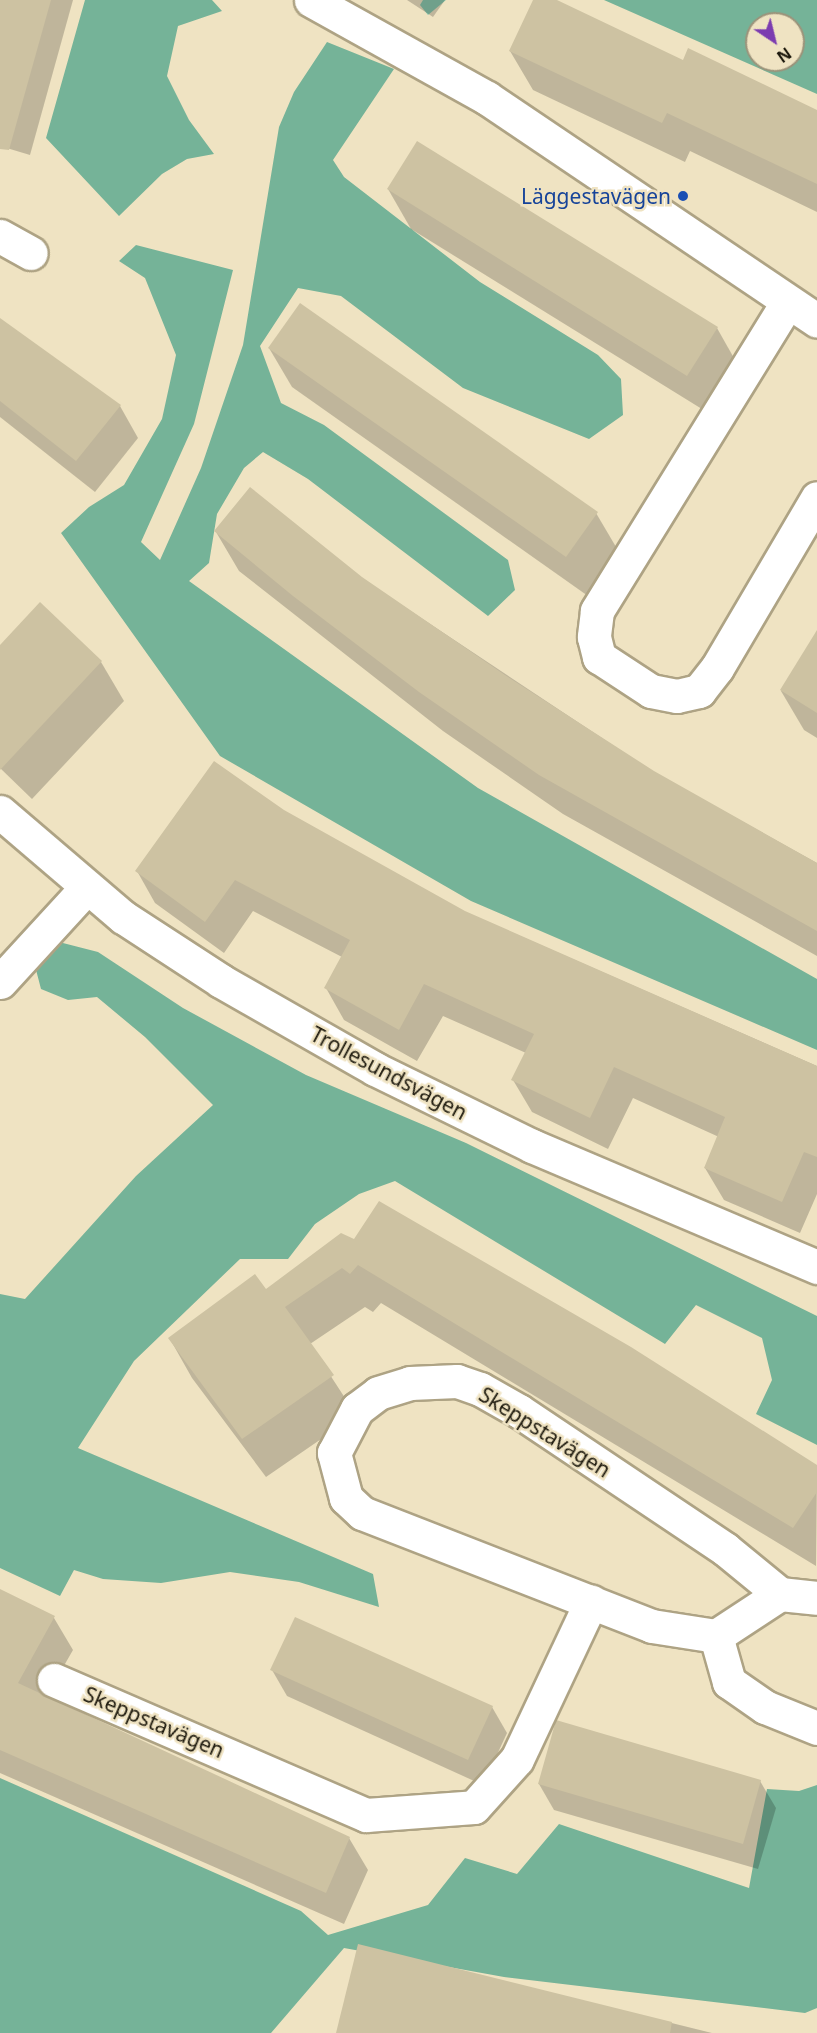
<!DOCTYPE html>
<meta charset="utf-8">
<style>
body{margin:0}
#map{position:relative;width:817px;height:2033px;overflow:hidden;background:#efe3c2;font-family:"Noto Sans",sans-serif}
div>[style]{position:absolute}
.green>*{inset:0;background:#8dc9ae}
.forest>*{inset:0;background:#75b398}
.shadow>*{inset:0;background:#0003}
.building>*{inset:0;background:#cdc2a2}
.roads{filter:drop-shadow(2px 0 #aea384) drop-shadow(-2px 0 #aea384) drop-shadow(0 2px #aea384) drop-shadow(0 -2px #aea384)}
.street>*{height:33px;margin:-16.5px;padding:0 16.5px;transform-origin:16.5px;border-radius:16.5px;background:#fff}
.dots>*{width:16px;height:16px;translate:-50% -50%;box-sizing:border-box;border:3px solid #efe3c2;border-radius:50%}
span{translate:-50% -50%;white-space:nowrap;text-align:center;line-height:1.15;-webkit-text-stroke:5px #efe3c2;paint-order:stroke}
.transit-label{font-size:21px;color:#164399}
.right{translate:-100% -50%;text-align:right}
.street-label{font-size:21px;color:#1e1a0e}
.north{position:absolute;left:745px;top:12px;width:60px;height:60px;box-sizing:border-box;background:#efe3c2;border:2px solid #9b937a;border-radius:50%;rotate:145deg;font-size:16px;font-weight:700;line-height:24px;text-align:center;color:#1e1a0e}
.north::after{content:'';display:block;margin:auto;width:21px;height:27px;background:#7c3cb0;clip-path:polygon(50% 0,100% 100%,50% 72%,0 100%)}
</style>
<div id="map">
<div class="green">
<i style="clip-path:polygon(423px 0,446px 0,428px 15px,420px 5px)"></i>
</div>
<div class="forest">
<i style="clip-path:polygon(85px 0,212px 0,222px 11px,178px 26px,167px 76px,189px 120px,214px 154px,187px 159px,162px 174px,119px 216px,46px 138px)"></i>
<i style="clip-path:polygon(evenodd,604px 0,817px 0,817px 94px,604px 0,757px 24px,793px 24px,793px 60px,757px 60px,757px 24px)"></i>
<i style="clip-path:polygon(327px 42px,394px 69px,333px 160px,344px 177px,480px 282px,598px 355px,621px 379px,623px 415px,589px 439px,463px 388px,341px 296px,298px 288px,260px 346px,281px 403px,324px 425px,508px 560px,515px 590px,488px 616px,308px 479px,263px 452px,244px 468px,217px 514px,209px 563px,189px 581px,478px 788px,817px 979px,817px 1050px,471px 901px,220px 756px,61px 533px,89px 507px,124px 485px,162px 419px,176px 355px,145px 278px,119px 261px,136px 245px,233px 270px,194px 424px,141px 542px,160px 560px,201px 468px,243px 345px,279px 127px,294px 92px)"></i>
<i style="clip-path:polygon(59px 942px,98px 952px,183px 1008px,306px 1075px,466px 1143px,817px 1316px,817px 1445px,756px 1414px,772px 1380px,762px 1338px,696px 1305px,665px 1344px,395px 1181px,359px 1194px,315px 1224px,288px 1259px,240px 1259px,134px 1361px,78px 1448px,373px 1574px,379px 1607px,299px 1582px,230px 1572px,161px 1583px,103px 1579px,74px 1570px,60px 1596px,0 1568px,0 1294px,25px 1299px,136px 1176px,213px 1105px,145px 1037px,97px 997px,68px 1000px,41px 989px,35px 966px)"></i>
<i style="clip-path:polygon(0 1778px,301px 1911px,328px 1935px,428px 1905px,465px 1858px,517px 1874px,559px 1824px,749px 1888px,767px 1789px,799px 1791px,817px 1785px,817px 2008px,805px 2013px,504px 1977px,344px 1948px,271px 2033px,0 2033px)"></i>
</div>
<div class="shadow">
<i style="clip-path:polygon(0 0,73px 0,30px 155px,0 146px)"></i>
<i style="clip-path:polygon(407px 0,445px 0,433px 17px)"></i>
<i style="clip-path:polygon(535px 0,553px 0,684px 62px,817px 111px,817px 212px,690px 151px,685px 162px,533px 90px,510px 51px)"></i>
<i style="clip-path:polygon(388px 189px,717px 328px,739px 367px,710px 414px,411px 229px)"></i>
<i style="clip-path:polygon(0 319px,120px 406px,138px 438px,95px 492px,0 417px)"></i>
<i style="clip-path:polygon(269px 348px,596px 513px,619px 552px,588px 596px,292px 387px)"></i>
<i style="clip-path:polygon(216px 532px,361px 578px,653px 772px,817px 863px,817px 956px,563px 814px,443px 731px,239px 571px)"></i>
<i style="clip-path:polygon(40px 605px,101px 662px,124px 701px,32px 799px,0 768px,0 647px)"></i>
<i style="clip-path:polygon(817px 633px,817px 738px,804px 730px,781px 691px)"></i>
<i style="clip-path:polygon(283px 812px,465px 912px,817px 1066px,817px 1194px,800px 1233px,724px 1200px,705px 1168px,719px 1137px,633px 1098px,608px 1149px,532px 1112px,513px 1080px,526px 1053px,443px 1016px,417px 1061px,344px 1020px,326px 988px,342px 957px,253px 911px,224px 953px,155px 903px,137px 871px)"></i>
<i style="clip-path:polygon(341px 1235px,817px 1467px,816px 1566px,381px 1303px,373px 1312px,365px 1307px,310px 1344px,356px 1415px,266px 1477px,192px 1378px,170px 1339px,266px 1291px)"></i>
<i style="clip-path:polygon(0 1591px,54px 1618px,73px 1650px,46px 1697px,349px 1838px,368px 1870px,344px 1924px,0 1773px)"></i>
<i style="clip-path:polygon(272px 1670px,492px 1707px,507px 1733px,483px 1785px,287px 1696px)"></i>
<i style="clip-path:polygon(760px 1781px,776px 1808px,758px 1869px,554px 1810px,539px 1784px)"></i>
<i style="clip-path:polygon(360px 1946px,712px 2033px,338px 2033px)"></i>
</div>
<div class="building">
<i style="clip-path:polygon(0 0,51px 0,9px 150px,0 149px)"></i>
<i style="clip-path:polygon(533px 0,557px 0,683px 60px,688px 48px,817px 110px,817px 184px,667px 113px,662px 123px,509px 51px)"></i>
<i style="clip-path:polygon(417px 141px,718px 327px,687px 376px,387px 189px)"></i>
<i style="clip-path:polygon(300px 303px,598px 512px,566px 557px,268px 348px)"></i>
<i style="clip-path:polygon(0 318px,121px 405px,76px 461px,0 401px)"></i>
<i style="clip-path:polygon(250px 487px,362px 577px,505px 675px,654px 771px,817px 863px,817px 931px,539px 775px,419px 692px,293px 596px,214px 531px)"></i>
<i style="clip-path:polygon(40px 602px,102px 661px,0 770px,0 645px)"></i>
<i style="clip-path:polygon(817px 630px,817px 713px,780px 690px)"></i>
<i style="clip-path:polygon(214px 761px,284px 810px,465px 911px,817px 1066px,817px 1157px,804px 1152px,782px 1202px,704px 1168px,725px 1117px,614px 1067px,590px 1118px,511px 1080px,534px 1034px,424px 984px,399px 1030px,324px 988px,350px 940px,235px 880px,205px 922px,135px 871px)"></i>
<i style="clip-path:polygon(379px 1201px,631px 1347px,817px 1465px,817px 1492px,793px 1528px,358px 1265px,350px 1274px,342px 1268px,285px 1307px,334px 1375px,242px 1439px,168px 1338px,255px 1274px,266px 1289px,341px 1233px,354px 1239px)"></i>
<i style="clip-path:polygon(0 1589px,55px 1616px,18px 1683px,350px 1837px,326px 1893px,0 1750px)"></i>
<i style="clip-path:polygon(295px 1617px,493px 1706px,468px 1760px,270px 1670px)"></i>
<i style="clip-path:polygon(556px 1720px,761px 1780px,743px 1844px,538px 1784px)"></i>
<i style="clip-path:polygon(358px 1944px,672px 2022px,670px 2033px,336px 2033px)"></i>
</div>
<div class="roads">
<div class="street">
<i style="left:311px;top:0;width:201px;rotate:29.1deg"></i>
<i style="left:487px;top:98px;width:398px;rotate:34deg"></i>
<i style="left:0;top:236px;width:35px;rotate:29deg"></i>
<i style="left:787px;top:303px;width:362px;rotate:121.7deg"></i>
<i style="left:597px;top:611px;width:26px;rotate:97deg"></i>
<i style="left:594px;top:637px;width:21px;rotate:76deg"></i>
<i style="left:599px;top:657px;width:62px;rotate:33.2deg"></i>
<i style="left:651px;top:691px;width:26px;rotate:11deg"></i>
<i style="left:677px;top:696px;width:23px;rotate:-13deg"></i>
<i style="left:699px;top:691px;width:29px;rotate:-52deg"></i>
<i style="left:717px;top:668px;width:197px;rotate:-59.5deg"></i>
<i style="left:0;top:812px;width:162px;rotate:40.5deg"></i>
<i style="left:123px;top:917px;width:117px;rotate:33.1deg"></i>
<i style="left:221px;top:981px;width:177px;rotate:29.7deg"></i>
<i style="left:375px;top:1069px;width:175px;rotate:26.1deg"></i>
<i style="left:532px;top:1146px;width:310px;rotate:23deg"></i>
<i style="left:0;top:982px;width:127px;rotate:-47.5deg"></i>
<i style="left:780px;top:1594px;width:77px;rotate:146.7deg"></i>
<i style="left:716px;top:1636px;width:65px;rotate:-171.1deg"></i>
<i style="left:652px;top:1626px;width:311px;rotate:-158.7deg"></i>
<i style="left:362px;top:1513px;width:22px;rotate:-137deg"></i>
<i style="left:346px;top:1498px;width:47px;rotate:-104.9deg"></i>
<i style="left:334px;top:1453px;width:50px;rotate:-62.4deg"></i>
<i style="left:357px;top:1409px;width:26px;rotate:-37deg"></i>
<i style="left:378px;top:1393px;width:34px;rotate:-17deg"></i>
<i style="left:410px;top:1383px;width:47px;rotate:-2.4deg"></i>
<i style="left:457px;top:1381px;width:24px;rotate:19deg"></i>
<i style="left:480px;top:1389px;width:45px;rotate:29.4deg"></i>
<i style="left:519px;top:1411px;width:248px;rotate:33.8deg"></i>
<i style="left:725px;top:1549px;width:71px;rotate:39.3deg"></i>
<i style="left:780px;top:1594px;width:37px;rotate:6deg"></i>
<i style="left:716px;top:1636px;width:48px;rotate:74.2deg"></i>
<i style="left:729px;top:1682px;width:44px;rotate:34.8deg"></i>
<i style="left:765px;top:1707px;width:56px;rotate:22deg"></i>
<i style="left:54px;top:1680px;width:340px;rotate:23.4deg"></i>
<i style="left:366px;top:1815px;width:108px;rotate:-4.2deg"></i>
<i style="left:474px;top:1807px;width:64px;rotate:-48.1deg"></i>
<i style="left:517px;top:1759px;width:174px;rotate:-64.8deg"></i>
</div>
</div>
<div class="dots">
<i style="left:683px;top:196px;background:#1a4fb4"></i>
</div>
<div class="transit-label">
<span class="right" style="left:671px;top:196px">Läggestavägen</span>
</div>
<div class="street-label">
<span style="left:389px;top:1073px;rotate:28deg">Trollesundsvägen</span>
<span style="left:545px;top:1432px;rotate:32deg">Skeppstavägen</span>
<span style="left:154px;top:1722px;rotate:23deg">Skeppstavägen</span>
</div>
<div class="north">N</div>
</div>
